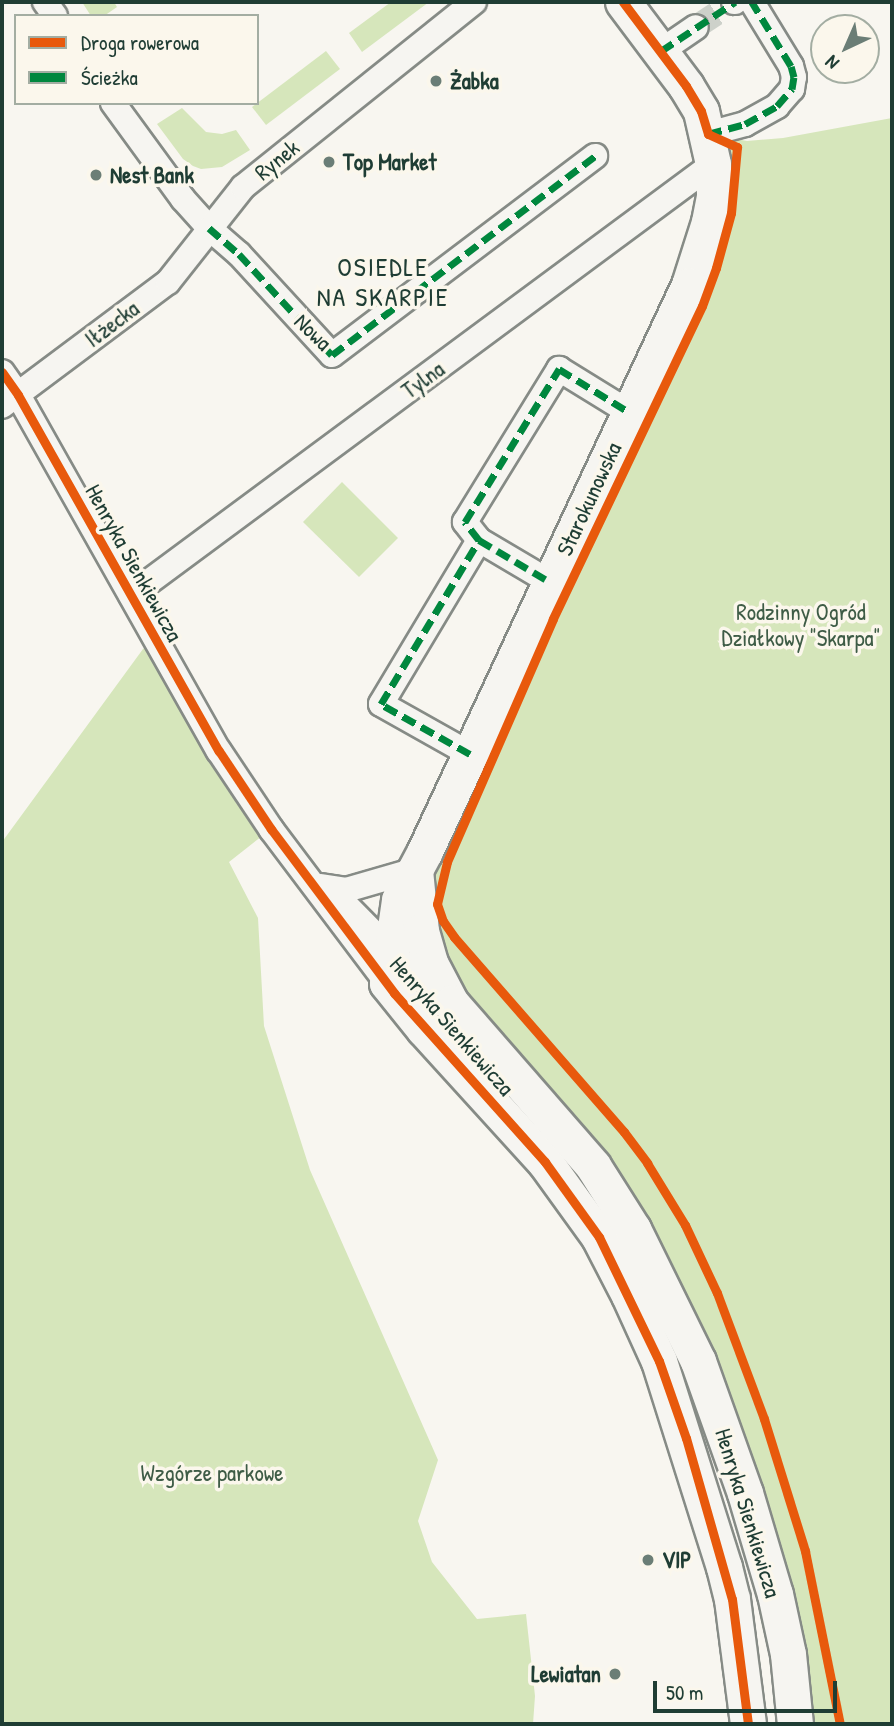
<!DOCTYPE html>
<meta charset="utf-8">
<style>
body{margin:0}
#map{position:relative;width:894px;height:1726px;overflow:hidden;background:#f8f6f0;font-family:"Patrick Hand",sans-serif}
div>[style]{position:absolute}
.green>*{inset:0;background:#d6e6bb}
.street-tunnel>*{height:24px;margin-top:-12px;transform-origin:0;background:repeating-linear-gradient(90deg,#cdd1ca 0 24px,transparent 0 36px)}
.roads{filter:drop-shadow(2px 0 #868b86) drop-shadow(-2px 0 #868b86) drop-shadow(0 2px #868b86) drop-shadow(0 -2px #868b86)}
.street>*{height:24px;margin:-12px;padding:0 12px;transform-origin:12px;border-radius:12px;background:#f6f5f1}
.secondary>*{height:35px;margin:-17.5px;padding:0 17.5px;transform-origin:17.5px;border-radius:17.5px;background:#f6f5f1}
.quiet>*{height:7px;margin-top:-3.5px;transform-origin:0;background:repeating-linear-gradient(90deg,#00873e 0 14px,transparent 0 21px)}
.cycleway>*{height:9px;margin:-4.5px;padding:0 4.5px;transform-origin:4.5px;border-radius:4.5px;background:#e8590c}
.dots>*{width:19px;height:19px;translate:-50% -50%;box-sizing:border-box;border:4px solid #fbf7ec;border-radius:50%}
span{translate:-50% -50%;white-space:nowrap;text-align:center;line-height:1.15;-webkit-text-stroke:7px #fbf7ec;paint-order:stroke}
.poi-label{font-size:23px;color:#1f3d34;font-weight:700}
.left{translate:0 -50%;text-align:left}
.right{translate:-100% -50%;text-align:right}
.street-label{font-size:23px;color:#1f3d34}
.park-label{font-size:23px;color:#3e5c46}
.quarter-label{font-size:26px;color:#1f3d34;letter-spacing:2px}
.frame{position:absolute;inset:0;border:4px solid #1f3d34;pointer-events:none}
.legend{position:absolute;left:14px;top:14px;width:245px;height:91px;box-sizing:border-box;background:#fbf7ec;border:2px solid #a3ada2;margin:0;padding:9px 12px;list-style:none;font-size:21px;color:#1f3d34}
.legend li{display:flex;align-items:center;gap:14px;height:35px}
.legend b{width:35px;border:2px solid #a3ada2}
.north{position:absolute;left:810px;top:14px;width:70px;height:70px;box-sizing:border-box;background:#fbf7ec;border:2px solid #a3ada2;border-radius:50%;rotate:224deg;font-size:19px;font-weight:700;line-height:28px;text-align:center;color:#1f3d34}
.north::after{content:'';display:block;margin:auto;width:24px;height:32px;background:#6b7e76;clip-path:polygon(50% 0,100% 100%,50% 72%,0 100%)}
.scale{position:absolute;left:653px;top:1681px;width:184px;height:32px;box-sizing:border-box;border:4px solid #1f3d34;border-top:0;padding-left:9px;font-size:21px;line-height:24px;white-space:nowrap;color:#1f3d34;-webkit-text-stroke:5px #fbf7ec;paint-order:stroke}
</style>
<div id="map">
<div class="green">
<i style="clip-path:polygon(82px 2px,114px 2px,117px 7px,104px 16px,91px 16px)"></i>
<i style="clip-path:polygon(391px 2px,429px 2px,362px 52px,349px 33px)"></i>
<i style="clip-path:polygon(326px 51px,340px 69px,266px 125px,252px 107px)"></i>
<i style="clip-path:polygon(182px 108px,206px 132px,222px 134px,236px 130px,250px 150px,222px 167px,201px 169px,193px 166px,183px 159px,157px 124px)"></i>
<i style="clip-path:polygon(892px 118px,892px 1724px,795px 1724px,788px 1654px,664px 1286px,451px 1003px,425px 851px,689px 285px,708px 134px,747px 141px,783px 138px)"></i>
<i style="clip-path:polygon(342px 482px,398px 538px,359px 577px,303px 522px)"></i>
<i style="clip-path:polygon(155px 639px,271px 829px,229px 862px,258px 918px,264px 1026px,310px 1170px,438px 1460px,418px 1521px,432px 1562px,477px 1619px,526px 1614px,535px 1696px,533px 1724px,2px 1724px,2px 842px,143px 649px)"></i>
</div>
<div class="street-tunnel">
<i style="left:696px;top:27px;width:45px;rotate:-33.3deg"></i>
</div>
<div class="roads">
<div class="street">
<i style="left:45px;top:2px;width:17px;rotate:54deg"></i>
<i style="left:734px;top:2px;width:1px"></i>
<i style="left:661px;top:51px;width:42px;rotate:-34.4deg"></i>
<i style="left:113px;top:103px;width:119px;rotate:53.9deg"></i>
<i style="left:183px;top:199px;width:39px;rotate:48deg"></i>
<i style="left:209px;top:228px;width:40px;rotate:41deg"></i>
<i style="left:239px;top:254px;width:137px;rotate:47.4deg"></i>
<i style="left:332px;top:355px;width:330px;rotate:-37.1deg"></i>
<i style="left:708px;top:134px;width:38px;rotate:-15deg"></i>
<i style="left:745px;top:124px;width:37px;rotate:-29deg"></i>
<i style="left:777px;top:106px;width:23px;rotate:-49deg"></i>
<i style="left:792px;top:89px;width:12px;rotate:-81deg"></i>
<i style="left:794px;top:77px;width:11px;rotate:-105deg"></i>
<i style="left:791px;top:66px;width:75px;rotate:-121.4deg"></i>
<i style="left:2px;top:372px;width:28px;rotate:55deg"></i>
<i style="left:18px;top:395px;width:409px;rotate:60.6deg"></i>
<i style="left:219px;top:751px;width:94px;rotate:56.3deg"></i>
<i style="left:271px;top:829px;width:193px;rotate:53deg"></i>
<i style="left:2px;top:406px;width:207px;rotate:-36.8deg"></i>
<i style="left:168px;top:282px;width:121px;rotate:-51.7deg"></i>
<i style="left:243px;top:187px;width:296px;rotate:-38.7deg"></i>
<i style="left:479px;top:540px;width:23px;rotate:-128deg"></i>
<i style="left:465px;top:522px;width:180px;rotate:-58.4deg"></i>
<i style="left:559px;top:369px;width:82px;rotate:31.6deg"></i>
<i style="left:131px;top:595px;width:724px;rotate:-36.52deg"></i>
<i style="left:470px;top:754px;width:102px;rotate:-150.7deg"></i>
<i style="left:381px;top:704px;width:191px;rotate:-59.1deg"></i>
<i style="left:479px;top:540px;width:82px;rotate:30.6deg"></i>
<i style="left:321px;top:886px;width:25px;rotate:9deg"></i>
<i style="left:346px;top:890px;width:72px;rotate:-16.2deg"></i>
<i style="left:346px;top:905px;width:94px;rotate:45.4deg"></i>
<i style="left:412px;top:972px;width:38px;rotate:40deg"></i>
</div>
<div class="secondary">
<i style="left:623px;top:2px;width:105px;rotate:53.1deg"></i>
<i style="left:686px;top:86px;width:29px;rotate:59deg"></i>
<i style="left:701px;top:111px;width:54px;rotate:77.2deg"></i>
<i style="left:713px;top:164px;width:32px;rotate:88deg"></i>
<i style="left:714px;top:196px;width:26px;rotate:101deg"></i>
<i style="left:709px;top:222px;width:66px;rotate:107.6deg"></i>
<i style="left:689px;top:285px;width:625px;rotate:115.01deg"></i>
<i style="left:425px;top:851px;width:55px;rotate:118deg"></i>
<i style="left:399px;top:900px;width:84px;rotate:98.2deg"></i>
<i style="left:387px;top:983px;width:59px;rotate:51.2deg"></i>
<i style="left:424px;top:1029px;width:180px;rotate:47.7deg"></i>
<i style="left:545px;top:1162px;width:92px;rotate:54.2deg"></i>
<i style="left:599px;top:1237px;width:65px;rotate:62.7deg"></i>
<i style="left:629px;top:1295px;width:72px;rotate:65.6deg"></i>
<i style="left:659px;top:1361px;width:216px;rotate:72.5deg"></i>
<i style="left:724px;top:1567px;width:33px;rotate:76deg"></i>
<i style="left:732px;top:1599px;width:126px;rotate:82.7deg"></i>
<i style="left:415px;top:870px;width:61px;rotate:84.4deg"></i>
<i style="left:421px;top:931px;width:33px;rotate:74deg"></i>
<i style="left:430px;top:963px;width:45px;rotate:62.3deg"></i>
<i style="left:451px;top:1003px;width:216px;rotate:48.9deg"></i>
<i style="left:593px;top:1166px;width:75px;rotate:57.6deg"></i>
<i style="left:633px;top:1229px;width:147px;rotate:63.8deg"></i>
<i style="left:698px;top:1361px;width:140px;rotate:70.4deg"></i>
<i style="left:745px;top:1493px;width:105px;rotate:73.5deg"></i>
<i style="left:775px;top:1594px;width:61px;rotate:77.8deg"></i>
<i style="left:788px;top:1654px;width:70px;rotate:84.3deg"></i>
</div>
</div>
<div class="quiet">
<i style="left:661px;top:51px;width:89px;rotate:-33.5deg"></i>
<i style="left:708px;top:134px;width:38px;rotate:-15deg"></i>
<i style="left:745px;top:124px;width:37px;rotate:-29deg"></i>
<i style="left:777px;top:106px;width:23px;rotate:-49deg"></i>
<i style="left:792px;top:89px;width:12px;rotate:-81deg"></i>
<i style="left:794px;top:77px;width:11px;rotate:-105deg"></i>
<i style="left:791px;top:66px;width:75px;rotate:-121.4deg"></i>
<i style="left:209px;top:228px;width:40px;rotate:41deg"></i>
<i style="left:239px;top:254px;width:137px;rotate:47.4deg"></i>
<i style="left:332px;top:355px;width:330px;rotate:-37.1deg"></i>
<i style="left:479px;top:540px;width:23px;rotate:-128deg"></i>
<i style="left:465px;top:522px;width:180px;rotate:-58.4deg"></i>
<i style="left:559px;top:369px;width:82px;rotate:31.6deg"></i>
<i style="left:470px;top:754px;width:102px;rotate:-150.7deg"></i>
<i style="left:381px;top:704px;width:191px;rotate:-59.1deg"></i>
<i style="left:479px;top:540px;width:82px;rotate:30.6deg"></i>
</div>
<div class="cycleway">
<i style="left:623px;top:2px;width:105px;rotate:53.1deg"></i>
<i style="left:686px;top:86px;width:29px;rotate:59deg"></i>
<i style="left:701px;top:111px;width:24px;rotate:73deg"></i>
<i style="left:708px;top:134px;width:32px;rotate:24deg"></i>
<i style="left:737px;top:147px;width:66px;rotate:95.2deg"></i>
<i style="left:731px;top:213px;width:57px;rotate:105.3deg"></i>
<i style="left:716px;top:268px;width:40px;rotate:110.2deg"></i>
<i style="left:702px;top:306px;width:347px;rotate:115.5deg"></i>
<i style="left:553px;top:619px;width:265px;rotate:113.6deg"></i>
<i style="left:447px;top:862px;width:43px;rotate:103.4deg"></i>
<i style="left:437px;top:904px;width:18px;rotate:71deg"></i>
<i style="left:443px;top:921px;width:19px;rotate:55deg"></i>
<i style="left:454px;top:937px;width:259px;rotate:48.9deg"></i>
<i style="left:624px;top:1132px;width:39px;rotate:53deg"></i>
<i style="left:647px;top:1163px;width:73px;rotate:58.5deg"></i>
<i style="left:685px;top:1225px;width:75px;rotate:64.8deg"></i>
<i style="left:717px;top:1293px;width:134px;rotate:69.5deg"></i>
<i style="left:764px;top:1419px;width:138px;rotate:72.7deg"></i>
<i style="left:805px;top:1551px;width:177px;rotate:78.6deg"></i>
<i style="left:2px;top:372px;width:28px;rotate:55deg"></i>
<i style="left:18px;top:395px;width:409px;rotate:60.6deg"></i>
<i style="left:219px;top:751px;width:94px;rotate:56.3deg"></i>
<i style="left:271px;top:829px;width:205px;rotate:53.1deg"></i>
<i style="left:394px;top:993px;width:227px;rotate:48.2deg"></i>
<i style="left:545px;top:1162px;width:92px;rotate:54.2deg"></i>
<i style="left:599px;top:1237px;width:138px;rotate:64.2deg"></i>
<i style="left:659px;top:1361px;width:82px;rotate:70.7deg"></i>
<i style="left:686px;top:1438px;width:167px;rotate:74.1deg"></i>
<i style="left:732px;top:1599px;width:126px;rotate:82.7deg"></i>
</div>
<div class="dots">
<i style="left:436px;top:81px;background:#6b7e76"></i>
<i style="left:329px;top:162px;background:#6b7e76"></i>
<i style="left:96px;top:175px;background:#6b7e76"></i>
<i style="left:648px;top:1560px;background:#6b7e76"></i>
<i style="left:615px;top:1674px;background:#6b7e76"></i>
</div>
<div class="poi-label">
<span class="left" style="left:450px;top:81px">Żabka</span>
<span class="left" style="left:343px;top:162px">Top Market</span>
<span class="left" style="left:110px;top:175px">Nest Bank</span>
<span class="left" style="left:662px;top:1560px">VIP</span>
<span class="right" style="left:601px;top:1674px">Lewiatan</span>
</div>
<div class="street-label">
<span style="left:277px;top:160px;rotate:-39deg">Rynek</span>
<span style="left:112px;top:324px;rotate:-37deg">Iłżecka</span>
<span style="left:313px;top:332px;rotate:44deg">Nowa</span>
<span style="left:423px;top:380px;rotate:-36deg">Tylna</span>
<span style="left:589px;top:499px;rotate:-65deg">Starokunowska</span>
<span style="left:134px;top:563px;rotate:61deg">Henryka Sienkiewicza</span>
<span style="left:452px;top:1026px;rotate:49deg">Henryka Sienkiewicza</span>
<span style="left:748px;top:1513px;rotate:73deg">Henryka Sienkiewicza</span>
</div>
<div class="park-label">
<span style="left:801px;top:625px">Rodzinny Ogród<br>Działkowy "Skarpa"</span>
<span style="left:212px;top:1473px">Wzgórze parkowe</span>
</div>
<div class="quarter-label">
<span style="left:383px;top:282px">OSIEDLE<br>NA SKARPIE</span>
</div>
<div class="frame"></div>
<ul class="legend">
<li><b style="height:9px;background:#e8590c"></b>Droga rowerowa</li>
<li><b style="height:9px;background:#00873e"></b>Ścieżka</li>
</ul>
<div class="north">N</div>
<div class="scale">50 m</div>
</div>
